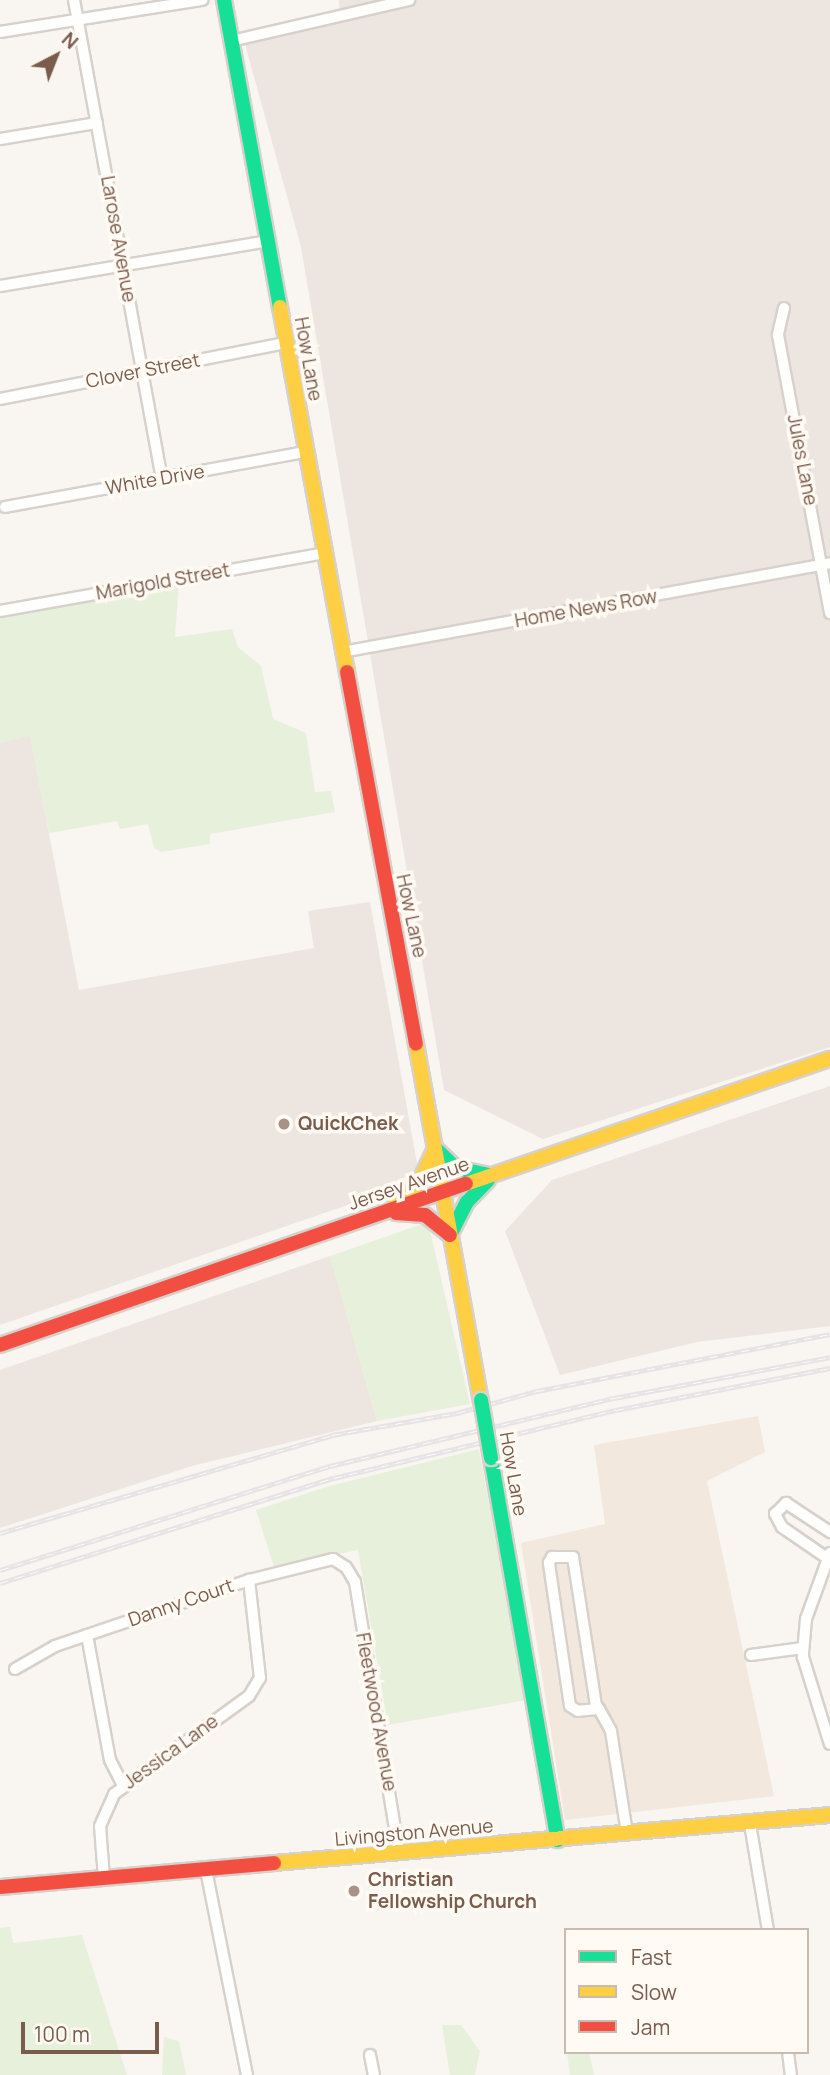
<!DOCTYPE html>
<style>
body{margin:0}
#map{position:relative;width:830px;height:2075px;overflow:hidden;background:#f9f5f0;font-family:Manrope,sans-serif}
div>[style]{position:absolute}
.residential>*{inset:0;background:#f2e8de}
.industrial>*{inset:0;background:#ede5e0}
.green>*{inset:0;background:#e7f0db}
.roads{filter:drop-shadow(2px 0 #d7d1cb) drop-shadow(-2px 0 #d7d1cb) drop-shadow(0 2px #d7d1cb) drop-shadow(0 -2px #d7d1cb)}
.street>*{height:10px;margin:-5px;padding:0 5px;transform-origin:5px;border-radius:5px;background:#fefefd}
.fast>*{height:14px;margin:-7px;padding:0 7px;transform-origin:7px;border-radius:7px;background:#16e098}
.slow>*{height:14px;margin:-7px;padding:0 7px;transform-origin:7px;border-radius:7px;background:#ffcf43}
.jam>*{height:14px;margin:-7px;padding:0 7px;transform-origin:7px;border-radius:7px;background:#f24e42}
.rail>*{height:5px;margin-top:-2.5px;transform-origin:0;background:repeating-linear-gradient(90deg,#fffaf3 0 8px,#e6e3e7 0 16px);box-sizing:border-box;border-block:2px solid #e6e3e7}
.bridges{filter:drop-shadow(2px 0 #d9d2cb) drop-shadow(-2px 0 #d9d2cb) drop-shadow(0 2px #d9d2cb) drop-shadow(0 -2px #d9d2cb)}
.fast-bridge>*{height:14px;margin:-7px;padding:0 7px;transform-origin:7px;border-radius:7px;background:#16e098}
.dots>*{width:19px;height:19px;translate:-50% -50%;box-sizing:border-box;border:4px solid #fffaf3;border-radius:50%}
span{translate:-50% -50%;white-space:nowrap;text-align:center;line-height:1.15;-webkit-text-stroke:7px #fffaf3;paint-order:stroke}
.street-label{font-size:19px;color:#7a5c4d}
.poi-label{font-size:19px;color:#7a5c4d;font-weight:700}
.left{translate:0 -50%;text-align:left}
.legend{position:absolute;left:564px;top:1928px;width:245px;height:126px;box-sizing:border-box;background:#fffaf3;border:2px solid #cabbb1;margin:0;padding:9px 12px;list-style:none;font-size:21px;color:#7a5c4d}
.legend li{display:flex;align-items:center;gap:14px;height:35px}
.legend b{width:35px;border:2px solid #cabbb1}
.north{position:absolute;left:21px;top:21px;width:70px;height:70px;-webkit-text-stroke:5px #fffaf3;paint-order:stroke;rotate:42deg;font-size:19px;font-weight:700;line-height:28px;text-align:center;color:#7a5c4d}
.north::after{content:'';display:block;margin:auto;width:24px;height:32px;background:#7a5c4d;clip-path:polygon(50% 0,100% 100%,50% 72%,0 100%)}
.scale{position:absolute;left:21px;top:2022px;width:138px;height:32px;box-sizing:border-box;border:4px solid #7a5c4d;border-top:0;padding-left:9px;font-size:21px;line-height:24px;white-space:nowrap;color:#7a5c4d;-webkit-text-stroke:5px #fffaf3;paint-order:stroke}
</style>
<div id="map">
<div class="residential">
<i style="clip-path:polygon(758px 1416px,765px 1452px,707px 1481px,774px 1796px,565px 1820px,521px 1543px,605px 1524px,594px 1445px)"></i>
</div>
<div class="industrial">
<i style="clip-path:polygon(339px 0,830px 0,830px 1047px,543px 1139px,444px 1090px,301px 247px,245px 44px,340px 23px)"></i>
<i style="clip-path:polygon(30px 735px,79px 990px,314px 948px,308px 911px,370px 902px,420px 1180px,0 1325px,0 743px)"></i>
<i style="clip-path:polygon(830px 1086px,830px 1326px,697px 1342px,560px 1375px,505px 1231px,552px 1180px)"></i>
<i style="clip-path:polygon(330px 1256px,377px 1421px,192px 1466px,0 1528px,0 1370px)"></i>
</div>
<div class="green">
<i style="clip-path:polygon(179px 582px,175px 637px,232px 629px,238px 647px,261px 666px,273px 719px,306px 733px,315px 792px,331px 791px,335px 812px,210px 834px,210px 844px,161px 852px,154px 848px,148px 824px,120px 829px,117px 821px,49px 833px,30px 736px,0 743px,0 610px)"></i>
<i style="clip-path:polygon(428px 1222px,470px 1404px,377px 1421px,330px 1256px)"></i>
<i style="clip-path:polygon(479px 1449px,526px 1700px,388px 1725px,358px 1550px,274px 1567px,256px 1510px,326px 1487px)"></i>
<i style="clip-path:polygon(10px 1927px,13px 1943px,82px 1935px,127px 2075px,0 2075px,0 1928px)"></i>
<i style="clip-path:polygon(442px 2025px,461px 2025px,480px 2051px,475px 2075px,450px 2075px)"></i>
<i style="clip-path:polygon(164px 2037px,179px 2041px,186px 2075px,162px 2075px)"></i>
<i style="clip-path:polygon(567px 2052px,589px 2052px,594px 2075px,570px 2075px)"></i>
</div>
<div class="roads">
<div class="street">
<i style="left:74px;top:0;width:487px;rotate:79.6deg"></i>
<i style="left:0;top:32px;width:205px;rotate:-9deg"></i>
<i style="left:231px;top:41px;width:183px;rotate:-13deg"></i>
<i style="left:0;top:139px;width:98px;rotate:-9.4deg"></i>
<i style="left:0;top:286px;width:272px;rotate:-9.5deg"></i>
<i style="left:784px;top:308px;width:28px;rotate:103deg"></i>
<i style="left:778px;top:335px;width:283px;rotate:79.4deg"></i>
<i style="left:0;top:399px;width:291px;rotate:-11.1deg"></i>
<i style="left:5px;top:507px;width:306px;rotate:-10.4deg"></i>
<i style="left:0;top:611px;width:329px;rotate:-10.1deg"></i>
<i style="left:342px;top:652px;width:496px;rotate:-10.3deg"></i>
<i style="left:830px;top:1553px;width:70px;rotate:110deg"></i>
<i style="left:806px;top:1619px;width:38px;rotate:95deg"></i>
<i style="left:803px;top:1657px;width:91px;rotate:72.8deg"></i>
<i style="left:827px;top:1558px;width:55px;rotate:-145.4deg"></i>
<i style="left:782px;top:1527px;width:15px;rotate:-118deg"></i>
<i style="left:775px;top:1514px;width:16px;rotate:-45deg"></i>
<i style="left:786px;top:1503px;width:53px;rotate:33.4deg"></i>
<i style="left:87px;top:1635px;width:127px;rotate:79.6deg"></i>
<i style="left:110px;top:1760px;width:29px;rotate:63deg"></i>
<i style="left:751px;top:1655px;width:52px;rotate:-7.7deg"></i>
<i style="left:15px;top:1669px;width:46px;rotate:-29.9deg"></i>
<i style="left:55px;top:1646px;width:205px;rotate:-18.8deg"></i>
<i style="left:249px;top:1580px;width:87px;rotate:-14deg"></i>
<i style="left:333px;top:1559px;width:15px;rotate:32deg"></i>
<i style="left:346px;top:1567px;width:17px;rotate:59deg"></i>
<i style="left:355px;top:1582px;width:275px;rotate:80.8deg"></i>
<i style="left:599px;top:1709px;width:21px;rotate:175deg"></i>
<i style="left:578px;top:1711px;width:9px;rotate:-148deg"></i>
<i style="left:570px;top:1706px;width:145px;rotate:-98.4deg"></i>
<i style="left:549px;top:1563px;width:7px;rotate:-63deg"></i>
<i style="left:552px;top:1557px;width:21px"></i>
<i style="left:573px;top:1557px;width:150px;rotate:81.2deg"></i>
<i style="left:596px;top:1705px;width:5px;rotate:53deg"></i>
<i style="left:599px;top:1709px;width:25px;rotate:61deg"></i>
<i style="left:611px;top:1731px;width:103px;rotate:81.1deg"></i>
<i style="left:750px;top:1824px;width:108px;rotate:80.4deg"></i>
<i style="left:206px;top:1870px;width:209px;rotate:78.7deg"></i>
<i style="left:104px;top:1878px;width:52px;rotate:-94.4deg"></i>
<i style="left:100px;top:1826px;width:35px;rotate:-66deg"></i>
<i style="left:114px;top:1794px;width:167px;rotate:-36deg"></i>
<i style="left:249px;top:1696px;width:21px;rotate:-59deg"></i>
<i style="left:260px;top:1678px;width:99px;rotate:-96.4deg"></i>
<i style="left:788px;top:2052px;width:23px;rotate:83deg"></i>
<i style="left:370px;top:2055px;width:20px;rotate:79deg"></i>
</div>
<div class="fast">
<i style="left:224px;top:0;width:312px;rotate:79.7deg"></i>
<i style="left:435px;top:1148px;width:29px;rotate:44deg"></i>
<i style="left:456px;top:1168px;width:33px;rotate:12deg"></i>
<i style="left:450px;top:1235px;width:37px;rotate:-63deg"></i>
<i style="left:467px;top:1202px;width:30px;rotate:-46deg"></i>
<i style="left:491px;top:1458px;width:388px;rotate:80.1deg"></i>
</div>
<div class="slow">
<i style="left:280px;top:307px;width:371px;rotate:79.6deg"></i>
<i style="left:416px;top:1044px;width:362px;rotate:79.7deg"></i>
<i style="left:466px;top:1184px;width:385px;rotate:-19deg"></i>
<i style="left:394px;top:1206px;width:32px;rotate:-41deg"></i>
<i style="left:418px;top:1185px;width:38px;rotate:-65deg"></i>
<i style="left:274px;top:1863px;width:558px;rotate:-4.93deg"></i>
</div>
<div class="jam">
<i style="left:347px;top:672px;width:378px;rotate:79.5deg"></i>
<i style="left:396px;top:1213px;width:29px;rotate:4deg"></i>
<i style="left:425px;top:1215px;width:32px;rotate:39deg"></i>
<i style="left:0;top:1345px;width:493px;rotate:-19.1deg"></i>
<i style="left:0;top:1887px;width:275px;rotate:-5deg"></i>
</div>
</div>
<div class="rail">
<i style="left:0;top:1533px;width:346px;rotate:-16.4deg"></i>
<i style="left:332px;top:1435px;width:127px;rotate:-10deg"></i>
<i style="left:457px;top:1413px;width:83px;rotate:-15.4deg"></i>
<i style="left:537px;top:1391px;width:298px;rotate:-11deg"></i>
<i style="left:0;top:1570px;width:346px;rotate:-17.5deg"></i>
<i style="left:330px;top:1466px;width:292px;rotate:-13.5deg"></i>
<i style="left:614px;top:1398px;width:220px;rotate:-10.7deg"></i>
<i style="left:0;top:1583px;width:350px;rotate:-17.5deg"></i>
<i style="left:334px;top:1478px;width:290px;rotate:-13.6deg"></i>
<i style="left:616px;top:1410px;width:218px;rotate:-11.1deg"></i>
</div>
<div class="bridges">
<div class="fast-bridge">
<i style="left:481px;top:1400px;width:59px;rotate:80.2deg"></i>
</div>
</div>
<div class="dots">
<i style="left:284px;top:1124px;background:#a69286"></i>
<i style="left:354px;top:1891px;background:#a69286"></i>
</div>
<div class="street-label">
<span style="left:118px;top:239px;rotate:80deg">Larose Avenue</span>
<span style="left:308px;top:359px;rotate:80deg">How Lane</span>
<span style="left:143px;top:371px;rotate:-11deg">Clover Street</span>
<span style="left:802px;top:460px;rotate:79deg">Jules Lane</span>
<span style="left:155px;top:480px;rotate:-10deg">White Drive</span>
<span style="left:163px;top:582px;rotate:-10deg">Marigold Street</span>
<span style="left:586px;top:609px;rotate:-10deg">Home News Row</span>
<span style="left:411px;top:916px;rotate:78deg">How Lane</span>
<span style="left:409px;top:1184px;rotate:-19deg">Jersey Avenue</span>
<span style="left:513px;top:1474px;rotate:80deg">How Lane</span>
<span style="left:181px;top:1603px;rotate:-19deg">Danny Court</span>
<span style="left:376px;top:1712px;rotate:80deg">Fleetwood Avenue</span>
<span style="left:171px;top:1752px;rotate:-36deg">Jessica Lane</span>
<span style="left:414px;top:1833px;rotate:-5deg">Livingston Avenue</span>
</div>
<div class="poi-label">
<span class="left" style="left:298px;top:1124px">QuickChek</span>
<span class="left" style="left:368px;top:1891px">Christian<br>Fellowship Church</span>
</div>
<ul class="legend">
<li><b style="height:9px;background:#16e098"></b>Fast</li>
<li><b style="height:9px;background:#ffcf43"></b>Slow</li>
<li><b style="height:9px;background:#f24e42"></b>Jam</li>
</ul>
<div class="north">N</div>
<div class="scale">100 m</div>
</div>
